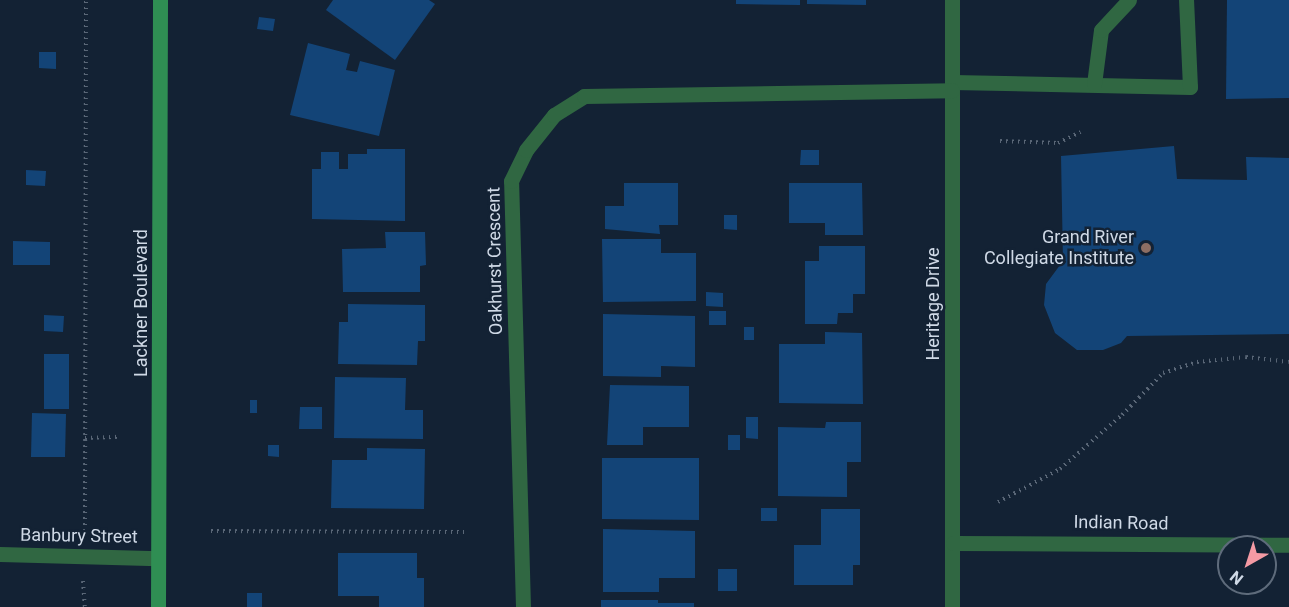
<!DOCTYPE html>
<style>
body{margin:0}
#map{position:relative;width:1289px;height:607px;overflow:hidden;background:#132234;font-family:Roboto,sans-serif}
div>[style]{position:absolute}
.building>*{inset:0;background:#134477}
.path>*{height:4px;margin-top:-2px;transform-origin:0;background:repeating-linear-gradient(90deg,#5a6777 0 1.5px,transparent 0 6px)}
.service>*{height:15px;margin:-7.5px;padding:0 7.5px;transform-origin:7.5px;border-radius:7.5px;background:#306742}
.minor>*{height:15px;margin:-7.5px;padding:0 7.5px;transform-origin:7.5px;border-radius:7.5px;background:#306742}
.secondary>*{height:15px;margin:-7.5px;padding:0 7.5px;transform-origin:7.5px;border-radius:7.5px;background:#2f8e53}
.dots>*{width:16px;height:16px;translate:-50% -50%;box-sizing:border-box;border:3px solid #132234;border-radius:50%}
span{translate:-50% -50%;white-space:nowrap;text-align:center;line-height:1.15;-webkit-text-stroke:5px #132234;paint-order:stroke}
.poi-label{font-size:18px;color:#cfd9e6}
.right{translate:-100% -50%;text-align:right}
.street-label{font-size:18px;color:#cfd9e6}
.north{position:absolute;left:1217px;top:535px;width:60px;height:60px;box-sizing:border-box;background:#132234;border:2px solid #5e6b7b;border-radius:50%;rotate:219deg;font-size:16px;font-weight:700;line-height:24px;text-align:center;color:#cfd9e6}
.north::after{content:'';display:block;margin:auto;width:21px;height:27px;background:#f49aa4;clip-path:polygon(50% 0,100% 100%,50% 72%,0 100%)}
</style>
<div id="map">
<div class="building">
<i style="clip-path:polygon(333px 0,429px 0,435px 4px,395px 60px,326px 10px)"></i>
<i style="clip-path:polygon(736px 0,800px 0,800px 5px,736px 4px)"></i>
<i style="clip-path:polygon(807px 0,866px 0,866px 5px,807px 4px)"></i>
<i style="clip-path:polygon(1227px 0,1289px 0,1289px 98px,1226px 99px)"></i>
<i style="clip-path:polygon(259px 17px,275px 19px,273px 31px,257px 29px)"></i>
<i style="clip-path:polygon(308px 43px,350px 54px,346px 70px,357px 72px,360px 61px,395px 70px,379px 136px,290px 115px)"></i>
<i style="clip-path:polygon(39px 52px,56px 52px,56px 69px,39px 68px)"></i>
<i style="clip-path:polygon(1174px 146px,1177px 179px,1247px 180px,1246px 157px,1289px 158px,1289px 334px,1127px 336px,1121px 343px,1103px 350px,1077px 350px,1055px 333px,1044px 305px,1046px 284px,1063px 261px,1061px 156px)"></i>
<i style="clip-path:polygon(367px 149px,405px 149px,405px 221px,312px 219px,312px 169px,321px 169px,321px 152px,339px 152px,339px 169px,348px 169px,348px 154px,367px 154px)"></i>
<i style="clip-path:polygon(801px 150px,819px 150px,819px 165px,800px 165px)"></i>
<i style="clip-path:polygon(26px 170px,46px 171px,45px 186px,26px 185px)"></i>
<i style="clip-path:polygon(624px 183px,678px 183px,678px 225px,659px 225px,660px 234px,605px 229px,605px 206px,624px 206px)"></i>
<i style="clip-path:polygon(789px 183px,862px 183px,863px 235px,825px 235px,825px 223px,789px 223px)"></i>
<i style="clip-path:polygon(724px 215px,737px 215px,737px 230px,724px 229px)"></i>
<i style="clip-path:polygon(385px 232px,425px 232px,426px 265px,420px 266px,420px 292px,343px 292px,342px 249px,386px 248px)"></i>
<i style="clip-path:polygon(602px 239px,661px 239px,661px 253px,696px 253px,696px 301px,603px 302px)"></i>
<i style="clip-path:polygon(13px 241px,50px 242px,50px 265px,13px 265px)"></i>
<i style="clip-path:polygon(819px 246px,865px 246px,865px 294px,853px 294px,853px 313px,838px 313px,837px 324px,805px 324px,805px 261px,819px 261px)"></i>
<i style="clip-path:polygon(706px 292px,723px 293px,723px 307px,706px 306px)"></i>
<i style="clip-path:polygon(348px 304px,425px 305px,425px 341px,418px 341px,417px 365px,338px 364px,339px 322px,348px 322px)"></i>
<i style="clip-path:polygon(709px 311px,726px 311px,726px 325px,709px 325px)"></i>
<i style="clip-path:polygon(603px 314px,695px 316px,695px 367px,661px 366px,661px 377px,603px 376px)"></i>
<i style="clip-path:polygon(44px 315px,64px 316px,63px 332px,44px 331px)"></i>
<i style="clip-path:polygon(744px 327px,754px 327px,754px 340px,744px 340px)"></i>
<i style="clip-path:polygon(825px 332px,862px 333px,863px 404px,779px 403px,779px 344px,825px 344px)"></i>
<i style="clip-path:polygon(44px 354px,69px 354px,69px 409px,44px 409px)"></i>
<i style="clip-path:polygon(335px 377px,406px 378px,405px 410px,423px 410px,423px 439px,334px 438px)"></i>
<i style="clip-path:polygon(610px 385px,689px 386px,689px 427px,643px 427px,643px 445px,607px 445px)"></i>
<i style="clip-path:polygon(250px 400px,257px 400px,257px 413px,250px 413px)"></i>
<i style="clip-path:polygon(300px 407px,322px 407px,322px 429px,299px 429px)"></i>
<i style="clip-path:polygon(32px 413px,66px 414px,65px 457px,31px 457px)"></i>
<i style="clip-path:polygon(746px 417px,758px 417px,758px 439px,746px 438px)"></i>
<i style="clip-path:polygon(826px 422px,861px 422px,861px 462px,847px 462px,847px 497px,778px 496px,778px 427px,825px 428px)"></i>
<i style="clip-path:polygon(728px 435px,740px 435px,740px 450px,728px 450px)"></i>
<i style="clip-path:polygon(268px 445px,279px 445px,279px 457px,268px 456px)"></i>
<i style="clip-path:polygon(367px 448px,425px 449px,424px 509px,331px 508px,332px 460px,367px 460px)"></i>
<i style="clip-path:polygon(602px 458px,699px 458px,699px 520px,602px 519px)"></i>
<i style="clip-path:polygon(761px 508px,777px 508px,777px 521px,761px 521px)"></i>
<i style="clip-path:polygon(821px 509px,860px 509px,860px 565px,853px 565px,853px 585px,794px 585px,794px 545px,821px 545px)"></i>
<i style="clip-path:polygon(603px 529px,695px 531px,695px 578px,659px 578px,659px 592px,603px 592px)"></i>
<i style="clip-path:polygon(338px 553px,417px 553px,417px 578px,424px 578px,424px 607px,379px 607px,379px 596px,338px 596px)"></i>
<i style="clip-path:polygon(718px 569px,737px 569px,737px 591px,718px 591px)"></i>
<i style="clip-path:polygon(247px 593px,262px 593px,262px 607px,247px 607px)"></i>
<i style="clip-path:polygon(601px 600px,658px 600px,658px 603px,694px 603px,694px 607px,601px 607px)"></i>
</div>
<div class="path">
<i style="left:1000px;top:141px;width:58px;rotate:2deg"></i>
<i style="left:1058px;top:143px;width:25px;rotate:-26deg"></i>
<i style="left:85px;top:438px;width:35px;rotate:-2deg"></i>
<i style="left:998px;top:502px;width:70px;rotate:-28deg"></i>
<i style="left:1060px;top:469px;width:82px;rotate:-41.1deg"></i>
<i style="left:1122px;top:415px;width:59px;rotate:-45.7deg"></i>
<i style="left:1163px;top:373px;width:36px;rotate:-18deg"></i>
<i style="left:1197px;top:362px;width:49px;rotate:-5.8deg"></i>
<i style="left:1246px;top:357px;width:43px;rotate:6.6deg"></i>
<i style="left:85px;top:531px;width:531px;rotate:-89.89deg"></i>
<i style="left:211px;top:531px;width:253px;rotate:0.2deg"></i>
<i style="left:83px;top:581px;width:26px;rotate:86deg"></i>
</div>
<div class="service">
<i style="left:952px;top:82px;width:238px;rotate:1.2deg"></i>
<i style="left:1190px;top:87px;width:87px;rotate:-92.6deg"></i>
<i style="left:1094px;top:84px;width:54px;rotate:-82.6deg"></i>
<i style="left:1101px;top:30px;width:41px;rotate:-47deg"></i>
</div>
<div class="minor">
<i style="left:952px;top:0;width:607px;rotate:90deg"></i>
<i style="left:953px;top:543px;width:336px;rotate:0.3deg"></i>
<i style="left:0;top:554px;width:158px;rotate:1.5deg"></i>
<i style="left:523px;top:607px;width:426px;rotate:-91.6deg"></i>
<i style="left:511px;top:181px;width:34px;rotate:-64deg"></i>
<i style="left:526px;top:150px;width:45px;rotate:-51.3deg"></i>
<i style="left:554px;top:115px;width:36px;rotate:-32deg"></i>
<i style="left:584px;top:96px;width:368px;rotate:-0.9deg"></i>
</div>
<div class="secondary">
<i style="left:158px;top:607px;width:607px;rotate:-89.81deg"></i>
</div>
<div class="dots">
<i style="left:1146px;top:248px;background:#8d6e63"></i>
</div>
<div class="poi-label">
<span class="right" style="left:1134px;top:248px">Grand River<br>Collegiate Institute</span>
</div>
<div class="street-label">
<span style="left:495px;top:261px;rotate:-91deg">Oakhurst Crescent</span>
<span style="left:141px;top:303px;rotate:-90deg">Lackner Boulevard</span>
<span style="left:933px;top:304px;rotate:-90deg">Heritage Drive</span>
<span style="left:1121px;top:523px;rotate:1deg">Indian Road</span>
<span style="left:79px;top:536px;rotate:1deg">Banbury Street</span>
</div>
<div class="north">N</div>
</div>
